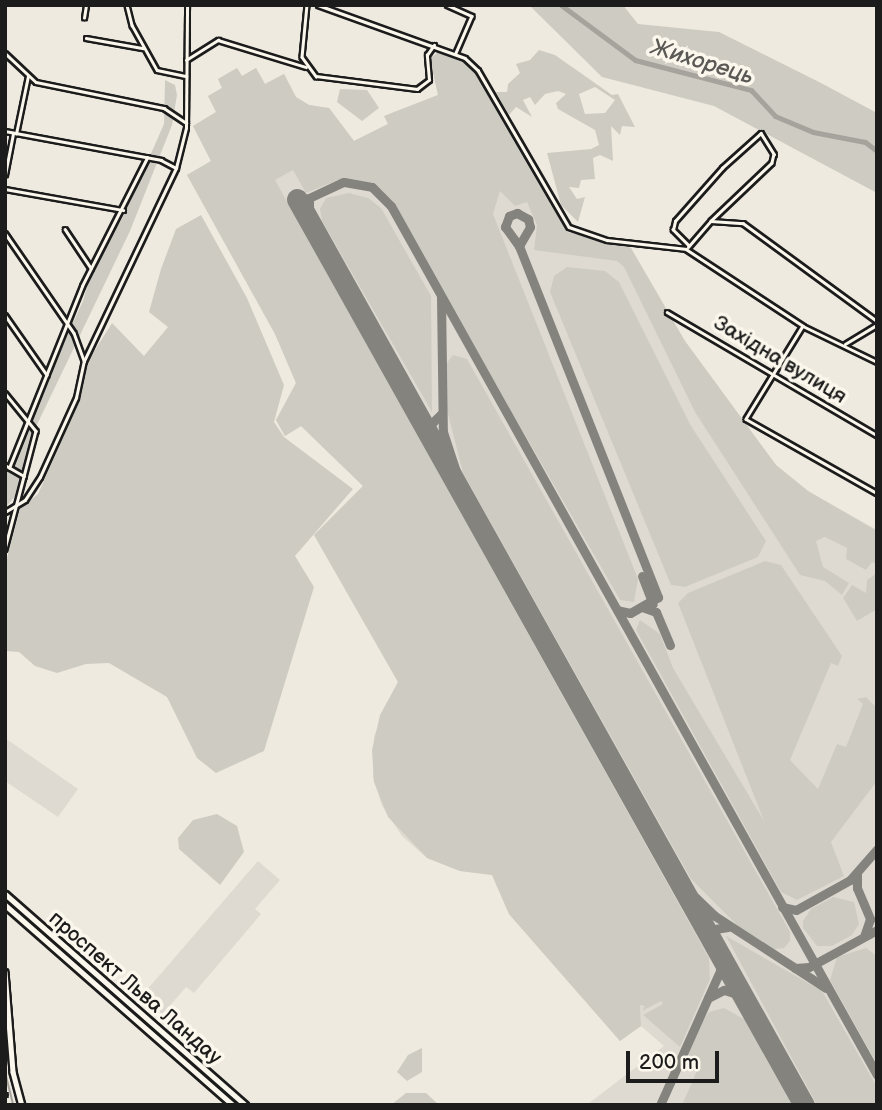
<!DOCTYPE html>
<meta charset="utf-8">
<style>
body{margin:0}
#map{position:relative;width:882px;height:1110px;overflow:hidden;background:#eeeadf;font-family:"Balsamiq Sans",sans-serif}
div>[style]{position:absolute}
.built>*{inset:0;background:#dedad1}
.green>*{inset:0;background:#ceccc2}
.stream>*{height:2px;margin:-1px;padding:0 1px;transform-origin:1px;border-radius:1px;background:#a6a39d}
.river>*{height:5px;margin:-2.5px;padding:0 2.5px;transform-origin:2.5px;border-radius:2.5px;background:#a6a39d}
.taxiway>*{height:9px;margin:-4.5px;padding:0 4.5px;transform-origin:4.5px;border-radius:4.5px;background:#85837e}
.runway>*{height:21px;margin:-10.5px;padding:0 10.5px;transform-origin:10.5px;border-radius:10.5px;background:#85837e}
.roads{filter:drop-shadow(2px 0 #1c1c1c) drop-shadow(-2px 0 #1c1c1c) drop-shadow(0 2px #1c1c1c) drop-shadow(0 -2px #1c1c1c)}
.minor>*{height:2.5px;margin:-1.25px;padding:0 1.25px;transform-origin:1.25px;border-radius:1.25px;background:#fbf7ec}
.secondary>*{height:4.5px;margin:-2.25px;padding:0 2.25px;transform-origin:2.25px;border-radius:2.25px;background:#fbf7ec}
.primary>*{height:5px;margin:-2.5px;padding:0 2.5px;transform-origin:2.5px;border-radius:2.5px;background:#fbf7ec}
span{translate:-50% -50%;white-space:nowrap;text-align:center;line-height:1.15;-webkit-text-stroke:7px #fbf7ec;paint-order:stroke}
.street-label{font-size:21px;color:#1c1c1c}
.water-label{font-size:23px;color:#5a5956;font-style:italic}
.frame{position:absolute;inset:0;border:7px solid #1c1c1c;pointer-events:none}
.scale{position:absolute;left:626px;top:1051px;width:93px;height:32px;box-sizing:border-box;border:4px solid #1c1c1c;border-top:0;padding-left:9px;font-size:21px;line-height:24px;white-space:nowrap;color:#1c1c1c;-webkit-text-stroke:5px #fbf7ec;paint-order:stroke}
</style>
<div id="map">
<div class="built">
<i style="clip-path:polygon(430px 56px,457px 56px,471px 67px,537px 173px,567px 232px,631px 248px,673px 325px,776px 465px,808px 491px,877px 530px,877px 1105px,589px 1103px,664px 1046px,641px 1026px,620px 1041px,509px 914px,492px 875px,460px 871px,427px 858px,402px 836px,382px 806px,373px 777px,374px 736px,398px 682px,314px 535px,363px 486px,301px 426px,285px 436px,276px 420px,296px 383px,275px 334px,187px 175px,211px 161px,193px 126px,216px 112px,208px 96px,222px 88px,218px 79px,237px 68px,242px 76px,256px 68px,265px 84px,284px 74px,296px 97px,309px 105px,329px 108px,354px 141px,388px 124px,384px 116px,438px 95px)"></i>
<i style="clip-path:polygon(5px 738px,78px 789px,58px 817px,5px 781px)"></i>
<i style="clip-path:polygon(258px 861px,280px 880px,255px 909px,261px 914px,194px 993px,186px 987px,160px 1017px,139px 999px)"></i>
</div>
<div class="green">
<i style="clip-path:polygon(529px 5px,623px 5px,638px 24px,719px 32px,821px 83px,877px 113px,877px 193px,714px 106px,602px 77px)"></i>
<i style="clip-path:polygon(440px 50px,471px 67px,538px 174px,567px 232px,631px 248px,685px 341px,776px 465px,808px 491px,877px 531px,877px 565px,872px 562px,866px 570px,846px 559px,847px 548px,825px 537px,816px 541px,823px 567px,849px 583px,842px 595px,825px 581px,800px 575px,695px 412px,624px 267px,617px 261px,534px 250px,537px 225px,527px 202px,515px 206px,500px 191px,493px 214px,638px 579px,634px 602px,620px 600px,390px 200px,358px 181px,338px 180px,306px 193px,293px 170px,275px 180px,709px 958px,710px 979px,680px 1047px,643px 1015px,663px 1004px,661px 1001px,642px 1011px,645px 1006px,640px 1005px,641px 1026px,620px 1041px,509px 914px,492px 875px,460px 871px,427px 858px,388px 817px,374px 782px,372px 750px,380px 715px,398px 682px,314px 535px,363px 486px,301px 426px,285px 436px,276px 420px,296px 383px,275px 334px,187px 175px,211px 161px,193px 126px,216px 112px,208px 96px,222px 88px,218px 79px,237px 68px,242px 76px,256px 68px,265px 84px,284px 74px,296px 97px,309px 105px,329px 108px,354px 141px,388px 124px,384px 116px,438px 95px,430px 59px)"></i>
<i style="clip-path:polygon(evenodd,539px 50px,555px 55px,612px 95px,618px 94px,635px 127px,622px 126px,620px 135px,611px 126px,613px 161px,600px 155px,593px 158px,595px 179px,581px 180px,579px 188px,569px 187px,577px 199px,585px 197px,578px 222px,561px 205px,547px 153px,591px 149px,599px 145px,595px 130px,558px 109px,556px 103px,566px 94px,558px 91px,545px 94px,535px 105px,530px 97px,523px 100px,532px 117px,516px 107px,509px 115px,496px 92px,507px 92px,508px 84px,520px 73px,516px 64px,530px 60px,539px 50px,595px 87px,615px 100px,605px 113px,585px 114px,579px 94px,595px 87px)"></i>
<i style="clip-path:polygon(165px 80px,175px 85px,177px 95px,172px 125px,130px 231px,33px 433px,17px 494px,5px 508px,5px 474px,19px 441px,83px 301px,91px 273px,123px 217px,164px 124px)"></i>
<i style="clip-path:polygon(340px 89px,367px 90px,379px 108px,362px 121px,337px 102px)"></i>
<i style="clip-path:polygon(349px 193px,368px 198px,381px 208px,431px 296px,432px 412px,322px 221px,320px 209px,326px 198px)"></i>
<i style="clip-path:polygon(201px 215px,247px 298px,284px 385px,274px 422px,284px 437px,353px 489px,295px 556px,314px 587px,264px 751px,216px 773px,197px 758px,167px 697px,109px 663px,86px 664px,57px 673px,35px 666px,19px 652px,5px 651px,5px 566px,20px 509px,38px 494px,80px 400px,88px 361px,112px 323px,144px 356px,168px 327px,149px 312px,161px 269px,176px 229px)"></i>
<i style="clip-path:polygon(567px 267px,605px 271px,619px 282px,691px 426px,766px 541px,758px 557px,685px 587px,671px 585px,550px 292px,554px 276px)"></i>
<i style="clip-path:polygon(453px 355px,467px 359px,790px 932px,790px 941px,784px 948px,774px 949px,741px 929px,691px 879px,463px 473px,445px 402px,446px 364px)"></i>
<i style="clip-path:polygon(765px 561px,781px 565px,842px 656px,838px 666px,831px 663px,790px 760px,818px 789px,837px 744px,846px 747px,863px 704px,857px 699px,866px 697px,877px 708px,877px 781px,831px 842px,844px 876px,797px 900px,781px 892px,636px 630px,640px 620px,660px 634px,673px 668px,764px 821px,678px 603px,688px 593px)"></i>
<i style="clip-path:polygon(877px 573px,877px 609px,857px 621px,843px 598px,852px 585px,866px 593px,867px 580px)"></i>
<i style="clip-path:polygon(217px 814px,237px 826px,244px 852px,220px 885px,179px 849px,178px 838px,193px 820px)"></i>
<i style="clip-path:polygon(833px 897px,854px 902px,859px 924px,852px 935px,832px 946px,817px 946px,803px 928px,803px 921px,811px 909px)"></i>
<i style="clip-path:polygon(726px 936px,822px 991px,877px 1087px,877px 1105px,817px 1105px)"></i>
<i style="clip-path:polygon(53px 941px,54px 941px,241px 1105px,215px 1084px)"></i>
<i style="clip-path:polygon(866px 948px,877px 956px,877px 1064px,830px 980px,837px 957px)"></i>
<i style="clip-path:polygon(724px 1008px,744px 1019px,792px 1105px,682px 1105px,699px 1066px,686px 1060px,702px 1022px,709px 1012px)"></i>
<i style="clip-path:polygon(422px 1048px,422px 1072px,407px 1081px,397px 1072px,408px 1055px)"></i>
<i style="clip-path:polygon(406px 1093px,426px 1093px,439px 1105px,391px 1105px)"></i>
</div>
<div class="stream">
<i style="left:5px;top:1072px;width:34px;rotate:76deg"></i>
</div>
<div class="river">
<i style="left:561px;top:5px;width:92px;rotate:36.6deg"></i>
<i style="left:635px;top:60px;width:120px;rotate:14.5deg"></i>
<i style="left:751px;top:90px;width:35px;rotate:47deg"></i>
<i style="left:775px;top:116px;width:41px;rotate:22.8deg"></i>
<i style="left:813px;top:132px;width:53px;rotate:10.9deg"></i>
<i style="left:865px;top:142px;width:15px;rotate:37deg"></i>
</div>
<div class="taxiway">
<i style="left:309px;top:220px;width:22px;rotate:-90deg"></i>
<i style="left:309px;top:198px;width:38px;rotate:-25deg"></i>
<i style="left:344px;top:182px;width:28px;rotate:10deg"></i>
<i style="left:372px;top:187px;width:27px;rotate:45deg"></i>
<i style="left:391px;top:206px;width:996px;rotate:60.78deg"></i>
<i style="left:519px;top:246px;width:24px;rotate:-126deg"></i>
<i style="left:505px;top:227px;width:12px;rotate:-70deg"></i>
<i style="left:509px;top:216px;width:9px;rotate:-21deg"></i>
<i style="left:517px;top:213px;width:13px;rotate:29deg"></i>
<i style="left:528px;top:219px;width:8px;rotate:76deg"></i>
<i style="left:530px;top:227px;width:22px;rotate:120deg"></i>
<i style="left:519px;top:246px;width:378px;rotate:68.4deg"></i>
<i style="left:658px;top:597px;width:32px;rotate:150deg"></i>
<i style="left:630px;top:613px;width:13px;rotate:-167deg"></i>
<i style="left:441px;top:297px;width:135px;rotate:89.2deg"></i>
<i style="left:443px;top:432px;width:71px;rotate:71.8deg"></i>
<i style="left:419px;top:418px;width:14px;rotate:21deg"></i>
<i style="left:432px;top:423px;width:13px;rotate:-45deg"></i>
<i style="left:642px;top:576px;width:30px;rotate:69deg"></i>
<i style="left:642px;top:607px;width:15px;rotate:20deg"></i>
<i style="left:656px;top:612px;width:36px;rotate:67deg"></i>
<i style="left:663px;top:852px;width:52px;rotate:55.1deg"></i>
<i style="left:693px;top:895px;width:30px;rotate:44deg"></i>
<i style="left:715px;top:916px;width:132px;rotate:33deg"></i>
<i style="left:857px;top:875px;width:13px;rotate:90deg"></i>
<i style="left:857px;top:888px;width:34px;rotate:67deg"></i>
<i style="left:870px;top:919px;width:18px;rotate:109deg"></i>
<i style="left:782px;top:907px;width:14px;rotate:12deg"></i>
<i style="left:796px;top:910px;width:62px;rotate:-29.1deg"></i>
<i style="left:850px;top:880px;width:41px;rotate:-48.9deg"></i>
<i style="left:713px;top:941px;width:12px;rotate:-81deg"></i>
<i style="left:715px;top:929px;width:13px;rotate:-9deg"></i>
<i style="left:795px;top:968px;width:14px;rotate:-4deg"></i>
<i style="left:809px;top:967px;width:77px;rotate:-28.6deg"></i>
<i style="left:708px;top:998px;width:18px;rotate:-27deg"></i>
<i style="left:724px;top:990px;width:21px;rotate:17deg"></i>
<i style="left:660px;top:1105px;width:147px;rotate:-65.9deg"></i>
<i style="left:720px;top:971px;width:17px;rotate:-90deg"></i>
</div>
<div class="runway">
<i style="left:297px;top:199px;width:1038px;rotate:60.77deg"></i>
</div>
<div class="roads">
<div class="minor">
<i style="left:127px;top:5px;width:21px;rotate:76deg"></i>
<i style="left:132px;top:25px;width:51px;rotate:60.9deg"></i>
<i style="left:157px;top:70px;width:30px;rotate:12deg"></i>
<i style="left:307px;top:5px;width:52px;rotate:95.5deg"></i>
<i style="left:302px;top:57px;width:24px;rotate:54deg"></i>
<i style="left:316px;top:76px;width:102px;rotate:7.3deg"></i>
<i style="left:417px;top:89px;width:15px;rotate:-37deg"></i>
<i style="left:429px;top:80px;width:25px;rotate:-95deg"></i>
<i style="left:427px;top:55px;width:12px;rotate:-55deg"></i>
<i style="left:318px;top:5px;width:156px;rotate:19.8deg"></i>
<i style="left:465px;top:58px;width:18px;rotate:43deg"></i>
<i style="left:478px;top:70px;width:181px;rotate:59.9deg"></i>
<i style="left:569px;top:227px;width:40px;rotate:18.9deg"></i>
<i style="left:607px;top:240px;width:80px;rotate:6.5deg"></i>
<i style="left:447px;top:5px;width:27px;rotate:24deg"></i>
<i style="left:472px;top:16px;width:40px;rotate:113.4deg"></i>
<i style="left:84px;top:18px;width:13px;rotate:-81deg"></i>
<i style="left:86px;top:38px;width:58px;rotate:10deg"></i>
<i style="left:5px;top:53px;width:42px;rotate:43.1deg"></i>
<i style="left:36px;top:82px;width:131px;rotate:11.5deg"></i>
<i style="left:164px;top:108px;width:27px;rotate:34deg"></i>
<i style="left:186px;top:60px;width:38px;rotate:-32deg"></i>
<i style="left:218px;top:40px;width:92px;rotate:17.1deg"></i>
<i style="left:5px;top:131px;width:159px;rotate:10.5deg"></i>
<i style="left:161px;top:160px;width:17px;rotate:28deg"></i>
<i style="left:16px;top:134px;width:59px;rotate:-78.3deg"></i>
<i style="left:5px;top:175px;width:42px;rotate:-79deg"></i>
<i style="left:5px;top:189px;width:120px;rotate:10.1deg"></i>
<i style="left:65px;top:229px;width:47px;rotate:56.3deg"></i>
<i style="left:5px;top:233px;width:121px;rotate:55.4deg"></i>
<i style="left:74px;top:333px;width:30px;rotate:70deg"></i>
<i style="left:689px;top:246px;width:23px;rotate:-135deg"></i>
<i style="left:673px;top:230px;width:9px;rotate:-77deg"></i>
<i style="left:675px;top:221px;width:71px;rotate:-48.4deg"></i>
<i style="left:722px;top:168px;width:52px;rotate:-41.9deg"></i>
<i style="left:761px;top:133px;width:25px;rotate:58deg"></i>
<i style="left:774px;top:154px;width:9px;rotate:103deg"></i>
<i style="left:772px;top:163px;width:84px;rotate:136.4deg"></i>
<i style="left:688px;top:247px;width:35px;rotate:-49deg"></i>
<i style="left:711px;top:221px;width:32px;rotate:4deg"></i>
<i style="left:743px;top:223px;width:166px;rotate:36.2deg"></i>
<i style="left:686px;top:249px;width:140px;rotate:33.3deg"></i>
<i style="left:803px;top:326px;width:82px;rotate:25.9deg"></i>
<i style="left:667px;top:312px;width:243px;rotate:30.4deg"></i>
<i style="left:5px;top:315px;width:73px;rotate:55deg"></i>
<i style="left:803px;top:326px;width:109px;rotate:121.5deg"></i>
<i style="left:746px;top:419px;width:150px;rotate:29.5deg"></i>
<i style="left:845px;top:344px;width:37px;rotate:-31deg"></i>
<i style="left:5px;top:393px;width:49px;rotate:50.8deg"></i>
<i style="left:36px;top:431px;width:122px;rotate:104.7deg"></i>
<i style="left:5px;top:465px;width:22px;rotate:30deg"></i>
<i style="left:9px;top:468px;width:196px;rotate:-68.1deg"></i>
<i style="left:82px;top:286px;width:144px;rotate:-63.1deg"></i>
<i style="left:5px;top:512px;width:23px;rotate:-31deg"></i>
<i style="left:25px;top:500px;width:27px;rotate:-57deg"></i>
<i style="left:40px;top:477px;width:87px;rotate:-65.5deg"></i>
<i style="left:76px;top:398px;width:38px;rotate:-78deg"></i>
<i style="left:84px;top:361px;width:214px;rotate:-64.5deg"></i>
<i style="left:176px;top:168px;width:41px;rotate:-76deg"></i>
<i style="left:186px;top:128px;width:123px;rotate:-89.5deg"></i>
<i style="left:5px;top:1095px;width:1px"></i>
</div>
<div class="secondary">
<i style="left:5px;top:972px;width:100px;rotate:85.4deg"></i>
<i style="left:13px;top:1072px;width:34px;rotate:75deg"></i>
</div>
<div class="primary">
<i style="left:5px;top:894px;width:320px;rotate:41.3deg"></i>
<i style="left:5px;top:905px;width:303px;rotate:41.3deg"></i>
</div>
</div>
<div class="street-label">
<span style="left:780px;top:360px;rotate:31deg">Західна вулиця</span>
<span style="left:135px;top:988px;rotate:41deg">проспект Льва Ландау</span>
</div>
<div class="water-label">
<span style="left:702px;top:62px;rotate:17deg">Жихорець</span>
</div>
<div class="frame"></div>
<div class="scale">200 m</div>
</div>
